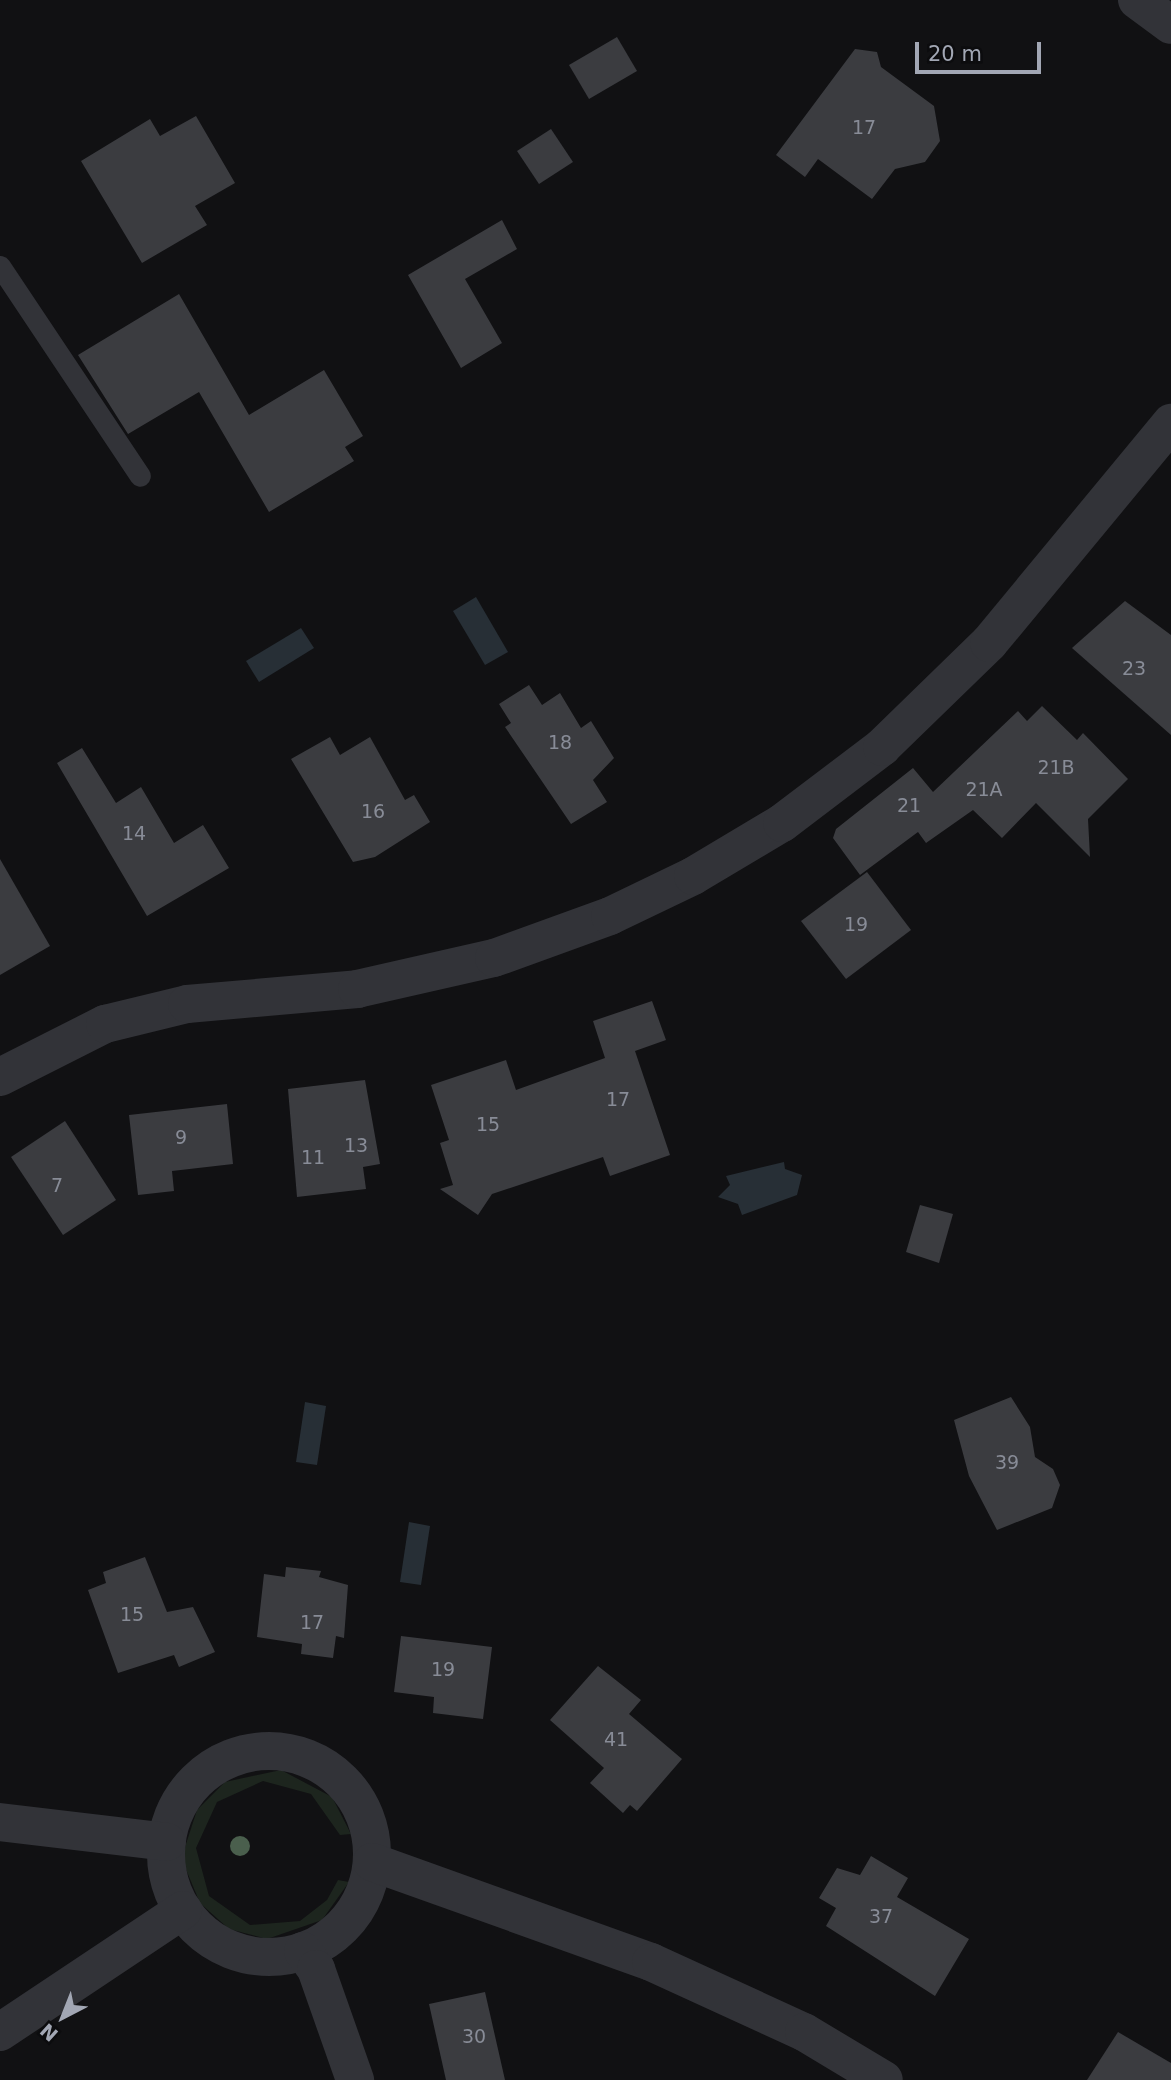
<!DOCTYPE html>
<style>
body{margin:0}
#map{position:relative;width:1171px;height:2080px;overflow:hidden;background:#111113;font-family:"DejaVu Sans",sans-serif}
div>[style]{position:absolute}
.green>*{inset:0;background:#1d251e}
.water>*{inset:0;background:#272f36}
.building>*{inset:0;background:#3b3c40}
.service>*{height:21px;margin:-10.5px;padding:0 10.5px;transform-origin:10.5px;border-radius:10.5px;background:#323338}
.minor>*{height:38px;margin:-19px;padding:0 19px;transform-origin:19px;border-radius:19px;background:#323338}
.minor>.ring{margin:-19px;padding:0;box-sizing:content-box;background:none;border:38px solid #323338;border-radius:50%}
.trees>*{width:20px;height:20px;margin:-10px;border-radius:50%;background:#4a5f4d}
span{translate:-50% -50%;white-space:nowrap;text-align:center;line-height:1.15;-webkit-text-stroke:5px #0c0c0e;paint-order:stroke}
.number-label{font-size:19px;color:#888c97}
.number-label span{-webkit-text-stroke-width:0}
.north{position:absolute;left:28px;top:1982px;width:70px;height:70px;-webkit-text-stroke:5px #0c0c0e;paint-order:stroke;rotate:222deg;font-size:19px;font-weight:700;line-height:28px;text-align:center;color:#a2a7b4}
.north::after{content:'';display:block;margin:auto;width:24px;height:32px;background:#a2a7b4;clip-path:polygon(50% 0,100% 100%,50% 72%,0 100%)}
.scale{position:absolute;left:915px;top:42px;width:126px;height:32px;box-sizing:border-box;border:4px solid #a2a7b4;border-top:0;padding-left:9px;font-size:21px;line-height:24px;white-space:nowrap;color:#a2a7b4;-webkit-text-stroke:5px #0c0c0e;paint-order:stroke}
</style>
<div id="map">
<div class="green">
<i style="clip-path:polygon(281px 1770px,332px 1797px,351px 1834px,340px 1835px,311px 1794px,263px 1781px,217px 1802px,196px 1848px,209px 1896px,250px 1925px,300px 1921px,327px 1900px,338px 1880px,349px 1882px,322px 1920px,267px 1939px,229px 1929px,200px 1903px,185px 1867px,185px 1847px,197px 1810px,225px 1782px)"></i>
</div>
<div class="water">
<i style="clip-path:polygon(476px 597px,508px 652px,485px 665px,453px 611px)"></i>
<i style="clip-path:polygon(301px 628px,314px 648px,259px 682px,246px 661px)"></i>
<i style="clip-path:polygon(784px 1162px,785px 1169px,802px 1175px,797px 1195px,742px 1215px,738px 1204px,718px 1197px,730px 1185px,726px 1176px)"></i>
<i style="clip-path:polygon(305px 1402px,326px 1406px,317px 1465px,296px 1462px)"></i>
<i style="clip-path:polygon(409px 1522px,430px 1526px,421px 1585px,400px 1582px)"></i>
</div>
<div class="building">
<i style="clip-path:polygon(617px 37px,637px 71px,589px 99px,569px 65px)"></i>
<i style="clip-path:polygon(855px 49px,877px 52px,881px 67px,934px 106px,940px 141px,925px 162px,895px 169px,872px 199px,818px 159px,805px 177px,776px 155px)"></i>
<i style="clip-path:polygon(196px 116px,235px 183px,195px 206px,207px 225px,142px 263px,81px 161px,150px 119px,160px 136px)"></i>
<i style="clip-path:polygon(551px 129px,573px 162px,539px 184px,517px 151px)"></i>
<i style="clip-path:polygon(502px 220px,517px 249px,465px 279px,502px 343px,461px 368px,408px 275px)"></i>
<i style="clip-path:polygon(179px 294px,249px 415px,324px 370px,363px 436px,345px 447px,354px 461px,269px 512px,199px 392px,128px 434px,78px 355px)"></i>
<i style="clip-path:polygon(1125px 601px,1171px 635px,1171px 735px,1072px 648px)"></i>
<i style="clip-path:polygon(529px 685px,542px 705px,560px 693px,581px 728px,591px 721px,614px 758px,593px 780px,607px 802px,571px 824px,505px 727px,511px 723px,499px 704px)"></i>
<i style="clip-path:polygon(1042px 706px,1077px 740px,1083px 733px,1128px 779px,1088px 819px,1090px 857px,1036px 803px,1002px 838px,973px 810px,926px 843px,918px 832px,860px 875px,833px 838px,836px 829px,913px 768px,933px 792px,1018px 711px,1027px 721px)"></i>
<i style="clip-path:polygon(330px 737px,340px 755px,370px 737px,405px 800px,414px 795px,430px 822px,375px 857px,353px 862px,291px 759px)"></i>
<i style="clip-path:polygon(82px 748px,116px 803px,141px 787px,174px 843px,203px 825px,229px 868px,147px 916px,57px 763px)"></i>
<i style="clip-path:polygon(0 859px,50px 946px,0 975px)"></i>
<i style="clip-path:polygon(867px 872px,911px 930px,846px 979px,801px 921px)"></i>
<i style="clip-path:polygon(652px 1001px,666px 1040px,635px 1051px,670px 1155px,610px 1176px,603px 1157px,492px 1194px,478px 1215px,440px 1189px,453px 1185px,440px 1143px,449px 1140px,431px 1085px,506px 1060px,516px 1090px,605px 1058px,593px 1021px)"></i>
<i style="clip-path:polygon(365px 1080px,380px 1164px,363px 1167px,366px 1189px,297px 1197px,288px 1089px)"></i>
<i style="clip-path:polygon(227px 1104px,233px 1164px,172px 1171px,174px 1191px,138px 1195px,129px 1115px)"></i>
<i style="clip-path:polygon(65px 1121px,116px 1200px,63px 1235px,11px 1157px)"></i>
<i style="clip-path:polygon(920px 1205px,953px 1214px,939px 1263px,906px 1252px)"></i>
<i style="clip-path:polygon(1011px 1397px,1030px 1427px,1035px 1457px,1053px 1469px,1060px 1485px,1052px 1508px,997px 1530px,969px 1476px,954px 1420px)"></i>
<i style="clip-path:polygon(145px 1557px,167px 1612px,193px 1607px,215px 1652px,179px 1667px,174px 1655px,118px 1673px,88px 1590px,106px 1583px,103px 1572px)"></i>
<i style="clip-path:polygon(286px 1567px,321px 1571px,319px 1577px,348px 1585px,344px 1638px,336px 1636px,333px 1658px,301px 1654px,302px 1644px,257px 1637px,264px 1574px,285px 1577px)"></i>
<i style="clip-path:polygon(401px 1636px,492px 1647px,483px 1719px,433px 1713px,434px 1697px,394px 1692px)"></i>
<i style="clip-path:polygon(598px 1666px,641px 1700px,629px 1714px,682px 1759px,637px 1811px,630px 1805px,623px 1813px,590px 1783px,604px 1768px,550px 1720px)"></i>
<i style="clip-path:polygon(871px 1856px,908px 1878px,897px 1897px,969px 1939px,935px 1996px,826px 1926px,836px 1908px,819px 1898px,837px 1868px,860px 1875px)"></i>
<i style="clip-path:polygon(485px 1992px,505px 2080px,446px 2080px,429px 2004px)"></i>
<i style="clip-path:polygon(1118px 2032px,1171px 2063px,1171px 2080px,1087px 2080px)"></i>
</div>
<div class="service">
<i style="left:0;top:266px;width:252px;rotate:56.3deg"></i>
</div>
<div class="minor">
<i style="left:1137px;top:0;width:42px;rotate:36.3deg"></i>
<i style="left:0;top:1077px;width:118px;rotate:-26.8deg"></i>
<i style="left:105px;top:1024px;width:84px;rotate:-13.7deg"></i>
<i style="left:187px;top:1004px;width:171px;rotate:-5deg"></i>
<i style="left:357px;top:989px;width:140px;rotate:-12.8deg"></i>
<i style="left:494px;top:958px;width:123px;rotate:-19.9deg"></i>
<i style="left:610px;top:916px;width:92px;rotate:-25.7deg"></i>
<i style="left:693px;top:876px;width:104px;rotate:-30.8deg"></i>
<i style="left:782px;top:823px;width:126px;rotate:-37.2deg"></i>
<i style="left:882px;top:747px;width:149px;rotate:-44.2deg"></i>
<i style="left:989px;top:643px;width:286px;rotate:-50.4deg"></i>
<i class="ring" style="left:166px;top:1751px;width:168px;height:168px"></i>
<i style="left:0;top:1822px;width:168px;rotate:6.8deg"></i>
<i style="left:372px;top:1862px;width:296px;rotate:19.7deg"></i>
<i style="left:651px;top:1962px;width:168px;rotate:24.6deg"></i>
<i style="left:804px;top:2032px;width:93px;rotate:31deg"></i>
<i style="left:303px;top:1951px;width:22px;rotate:54deg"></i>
<i style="left:316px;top:1969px;width:118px;rotate:70.6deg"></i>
<i style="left:0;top:2032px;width:220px;rotate:-33.7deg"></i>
</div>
<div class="trees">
<i style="left:240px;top:1846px"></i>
</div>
<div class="number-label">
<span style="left:864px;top:128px">17</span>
<span style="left:1134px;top:669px">23</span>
<span style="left:560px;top:743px">18</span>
<span style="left:1056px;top:768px">21B</span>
<span style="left:984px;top:790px">21A</span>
<span style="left:909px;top:806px">21</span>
<span style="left:373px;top:812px">16</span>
<span style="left:134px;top:834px">14</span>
<span style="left:856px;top:925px">19</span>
<span style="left:618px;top:1100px">17</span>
<span style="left:488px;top:1125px">15</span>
<span style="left:181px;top:1138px">9</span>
<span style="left:356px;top:1146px">13</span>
<span style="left:313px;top:1158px">11</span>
<span style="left:57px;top:1186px">7</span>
<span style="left:1007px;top:1463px">39</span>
<span style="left:132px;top:1615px">15</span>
<span style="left:312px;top:1623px">17</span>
<span style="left:443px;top:1670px">19</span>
<span style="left:616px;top:1740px">41</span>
<span style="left:881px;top:1917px">37</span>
<span style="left:474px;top:2037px">30</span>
</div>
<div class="north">N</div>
<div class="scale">20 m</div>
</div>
